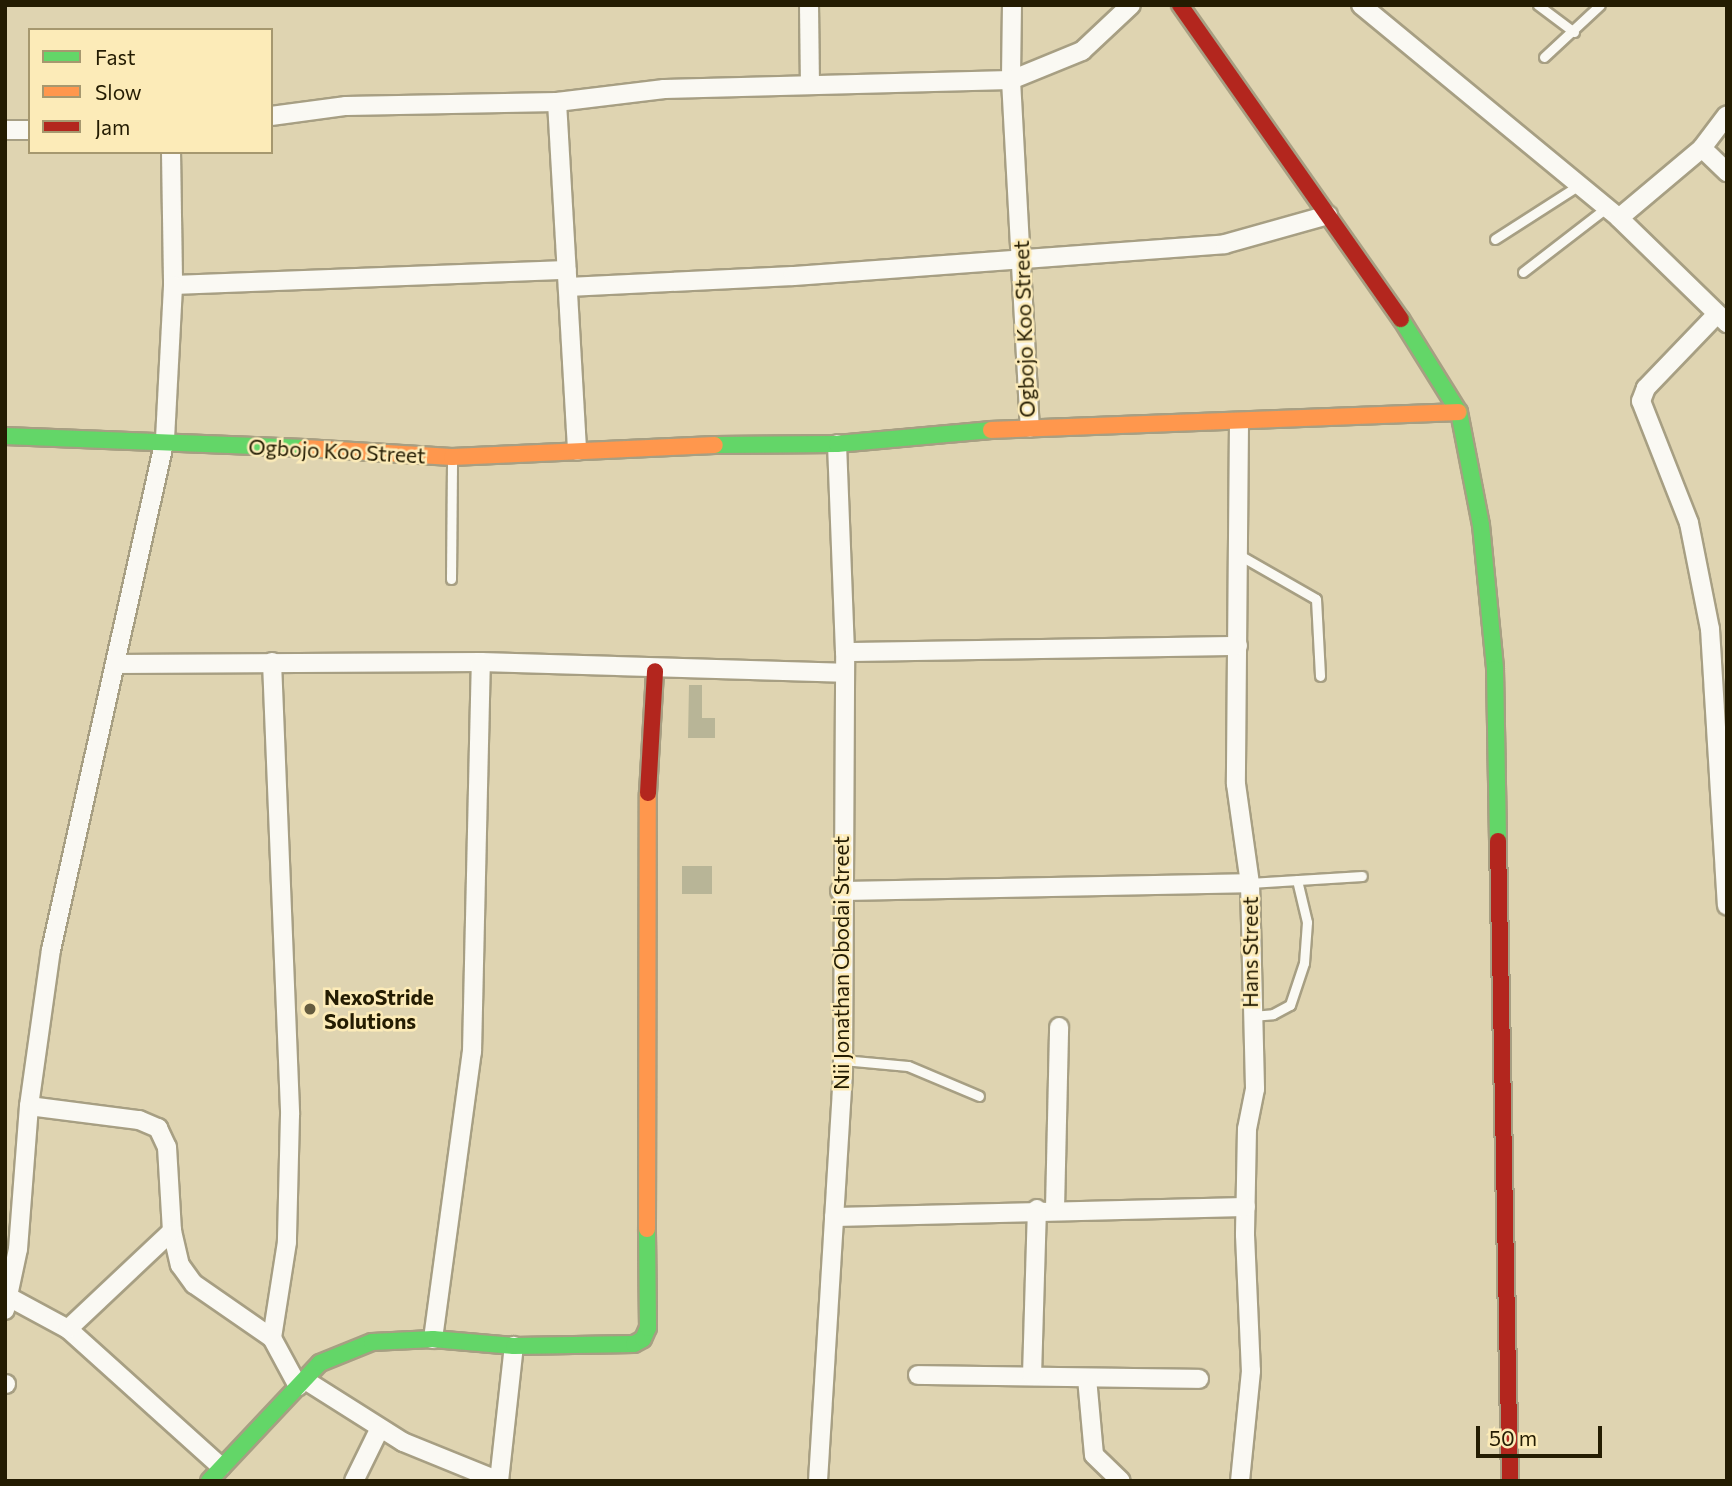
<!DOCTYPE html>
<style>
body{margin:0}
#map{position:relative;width:1732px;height:1486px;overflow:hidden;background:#dfd4b1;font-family:Commissioner,sans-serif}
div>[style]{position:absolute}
.building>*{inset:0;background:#b8b597}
.roads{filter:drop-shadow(2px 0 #a79f83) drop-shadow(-2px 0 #a79f83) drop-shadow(0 2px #a79f83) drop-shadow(0 -2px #a79f83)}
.lane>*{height:9px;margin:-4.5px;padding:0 4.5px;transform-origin:4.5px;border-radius:4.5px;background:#faf9f3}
.street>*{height:18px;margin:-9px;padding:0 9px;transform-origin:9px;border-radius:9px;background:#faf9f3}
.fast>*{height:16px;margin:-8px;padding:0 8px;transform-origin:8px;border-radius:8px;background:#63d668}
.slow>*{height:16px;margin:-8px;padding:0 8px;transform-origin:8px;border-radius:8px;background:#ff974d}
.jam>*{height:16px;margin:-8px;padding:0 8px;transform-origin:8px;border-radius:8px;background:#b3261e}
.dots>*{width:19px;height:19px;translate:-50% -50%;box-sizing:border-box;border:4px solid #fcebb8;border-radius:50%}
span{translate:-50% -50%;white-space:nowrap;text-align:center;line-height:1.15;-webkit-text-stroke:5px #fcebb8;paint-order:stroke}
.street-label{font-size:21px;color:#241c02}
.poi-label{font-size:21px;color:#241c02;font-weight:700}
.left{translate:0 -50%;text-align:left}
.frame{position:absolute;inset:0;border:7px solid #241c02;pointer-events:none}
.legend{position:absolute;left:28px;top:28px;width:245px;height:126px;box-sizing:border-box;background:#fcebb8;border:2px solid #a6986f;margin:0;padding:9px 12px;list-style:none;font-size:21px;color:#241c02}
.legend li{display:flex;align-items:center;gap:14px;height:35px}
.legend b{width:35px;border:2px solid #a6986f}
.scale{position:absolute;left:1476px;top:1426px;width:126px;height:32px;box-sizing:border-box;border:4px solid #241c02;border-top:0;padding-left:9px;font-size:21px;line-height:24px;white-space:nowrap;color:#241c02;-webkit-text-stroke:5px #fcebb8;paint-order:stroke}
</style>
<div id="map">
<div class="building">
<i style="clip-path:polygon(689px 685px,702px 685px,702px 718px,715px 718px,715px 738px,688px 738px)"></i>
<i style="clip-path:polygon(682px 866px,712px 866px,712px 894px,682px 894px)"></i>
</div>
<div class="roads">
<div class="lane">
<i style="left:1538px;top:5px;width:45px;rotate:36.9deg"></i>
<i style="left:1544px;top:57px;width:76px;rotate:-42.9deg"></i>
<i style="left:1495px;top:239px;width:100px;rotate:-32.7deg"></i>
<i style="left:1523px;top:272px;width:105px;rotate:-37.6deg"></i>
<i style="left:1241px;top:556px;width:86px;rotate:29.8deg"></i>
<i style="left:1316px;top:599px;width:77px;rotate:87deg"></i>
<i style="left:451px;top:579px;width:120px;rotate:-89.5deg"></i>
<i style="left:1250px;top:883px;width:112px;rotate:-3.6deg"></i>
<i style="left:1252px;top:1016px;width:21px;rotate:-5deg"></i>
<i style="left:1273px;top:1014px;width:19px;rotate:-28deg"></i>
<i style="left:1290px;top:1005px;width:44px;rotate:-71.6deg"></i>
<i style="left:1304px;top:963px;width:41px;rotate:-85.8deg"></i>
<i style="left:1307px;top:922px;width:43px;rotate:-103.4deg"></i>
<i style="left:843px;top:1060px;width:65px;rotate:5.3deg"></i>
<i style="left:908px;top:1066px;width:77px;rotate:22.9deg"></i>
</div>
<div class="street">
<i style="left:809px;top:5px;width:79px;rotate:89.3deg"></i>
<i style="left:1012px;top:5px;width:75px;rotate:90.8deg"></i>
<i style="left:1011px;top:80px;width:348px;rotate:86.9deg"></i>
<i style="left:1361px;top:5px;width:335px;rotate:39.5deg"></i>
<i style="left:1619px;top:218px;width:151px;rotate:44.2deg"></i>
<i style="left:557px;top:102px;width:349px;rotate:86.7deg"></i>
<i style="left:271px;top:116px;width:76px;rotate:-7.6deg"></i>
<i style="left:346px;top:106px;width:211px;rotate:-1.1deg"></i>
<i style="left:557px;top:102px;width:108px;rotate:-6.9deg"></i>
<i style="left:664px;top:89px;width:347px;rotate:-1.5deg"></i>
<i style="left:1011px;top:80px;width:77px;rotate:-22.2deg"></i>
<i style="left:1082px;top:51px;width:67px;rotate:-43.2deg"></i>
<i style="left:5px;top:130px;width:25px"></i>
<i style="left:1702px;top:148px;width:35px;rotate:44deg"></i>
<i style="left:171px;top:152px;width:133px;rotate:89.1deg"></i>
<i style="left:173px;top:285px;width:394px;rotate:-2.2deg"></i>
<i style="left:1619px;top:218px;width:109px;rotate:-40.1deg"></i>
<i style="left:1702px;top:148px;width:41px;rotate:-52.9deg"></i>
<i style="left:568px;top:287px;width:225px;rotate:-2.8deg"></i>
<i style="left:793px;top:276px;width:433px;rotate:-4.2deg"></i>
<i style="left:1225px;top:244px;width:107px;rotate:-15.7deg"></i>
<i style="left:1717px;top:314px;width:103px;rotate:133.8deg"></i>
<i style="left:1646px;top:388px;width:14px;rotate:111deg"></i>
<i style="left:1641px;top:401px;width:131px;rotate:68.5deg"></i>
<i style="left:1689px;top:523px;width:108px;rotate:78.8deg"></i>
<i style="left:1710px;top:629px;width:277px;rotate:86.5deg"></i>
<i style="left:1239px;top:423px;width:361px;rotate:90.5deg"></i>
<i style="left:1236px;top:784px;width:100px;rotate:82deg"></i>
<i style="left:1250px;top:883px;width:206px;rotate:88.6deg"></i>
<i style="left:1255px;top:1089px;width:41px;rotate:101.3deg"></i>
<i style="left:1247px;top:1129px;width:106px;rotate:91.1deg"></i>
<i style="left:1245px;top:1235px;width:136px;rotate:87.5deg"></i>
<i style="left:1251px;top:1371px;width:111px;rotate:95.7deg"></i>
<i style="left:845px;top:652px;width:393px;rotate:-0.9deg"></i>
<i style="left:272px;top:662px;width:453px;rotate:87.7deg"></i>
<i style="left:290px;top:1115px;width:127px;rotate:91.4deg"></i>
<i style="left:287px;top:1242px;width:97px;rotate:98.9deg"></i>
<i style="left:272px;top:1338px;width:55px;rotate:61.6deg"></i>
<i style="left:115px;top:664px;width:366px;rotate:-0.3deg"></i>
<i style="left:481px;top:662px;width:362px;rotate:1.7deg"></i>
<i style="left:840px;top:891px;width:410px;rotate:-1.1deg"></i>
<i style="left:29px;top:1106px;width:111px;rotate:7.3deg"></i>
<i style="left:139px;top:1120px;width:21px;rotate:23deg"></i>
<i style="left:158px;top:1128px;width:21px;rotate:65deg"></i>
<i style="left:167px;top:1147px;width:84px;rotate:86.6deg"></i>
<i style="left:172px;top:1231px;width:35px;rotate:77deg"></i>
<i style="left:180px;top:1265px;width:24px;rotate:54deg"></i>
<i style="left:194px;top:1284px;width:95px;rotate:34.7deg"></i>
<i style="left:1055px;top:1209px;width:182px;rotate:-88.7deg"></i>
<i style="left:834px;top:1217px;width:412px;rotate:-1.4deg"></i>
<i style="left:5px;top:1295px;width:72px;rotate:28.4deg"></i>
<i style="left:68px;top:1329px;width:206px;rotate:42deg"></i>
<i style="left:5px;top:1310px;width:62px;rotate:-78deg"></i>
<i style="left:18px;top:1249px;width:143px;rotate:-85.6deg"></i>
<i style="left:29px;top:1106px;width:158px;rotate:-82deg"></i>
<i style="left:51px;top:950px;width:524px;rotate:-77.42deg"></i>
<i style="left:165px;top:439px;width:154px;rotate:-87deg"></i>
<i style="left:68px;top:1329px;width:143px;rotate:-43.3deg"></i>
<i style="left:433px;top:1339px;width:290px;rotate:-82.3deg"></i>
<i style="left:472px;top:1052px;width:390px;rotate:-88.7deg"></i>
<i style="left:918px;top:1375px;width:281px;rotate:0.8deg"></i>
<i style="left:1032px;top:1376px;width:167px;rotate:-88.3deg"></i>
<i style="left:1087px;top:1378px;width:77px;rotate:84.8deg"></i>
<i style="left:1094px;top:1455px;width:37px;rotate:44deg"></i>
<i style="left:305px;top:1380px;width:116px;rotate:32.3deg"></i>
<i style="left:403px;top:1442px;width:104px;rotate:22.1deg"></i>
<i style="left:5px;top:1384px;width:1px"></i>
<i style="left:354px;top:1481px;width:59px;rotate:-63.9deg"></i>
<i style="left:499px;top:1481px;width:136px;rotate:-83.7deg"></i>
<i style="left:818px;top:1481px;width:410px;rotate:-86.5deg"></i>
<i style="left:843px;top:1072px;width:420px;rotate:-89.7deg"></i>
<i style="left:845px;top:652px;width:208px;rotate:-92.2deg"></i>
</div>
<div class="fast">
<i style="left:1401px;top:319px;width:110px;rotate:58.1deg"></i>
<i style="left:1459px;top:412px;width:115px;rotate:79deg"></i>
<i style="left:1481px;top:525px;width:145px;rotate:84.4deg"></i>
<i style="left:1495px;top:669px;width:172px;rotate:89deg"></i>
<i style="left:5px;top:436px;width:300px;rotate:2.3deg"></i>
<i style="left:715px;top:445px;width:122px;rotate:-0.5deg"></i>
<i style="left:837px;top:444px;width:155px;rotate:-5.2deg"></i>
<i style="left:209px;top:1481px;width:162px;rotate:-46.8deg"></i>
<i style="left:320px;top:1363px;width:56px;rotate:-22deg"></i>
<i style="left:372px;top:1342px;width:61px;rotate:-2.8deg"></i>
<i style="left:433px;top:1339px;width:81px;rotate:4.9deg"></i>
<i style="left:514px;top:1346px;width:120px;rotate:-1deg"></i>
<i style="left:634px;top:1344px;width:10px;rotate:-29deg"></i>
<i style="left:643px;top:1339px;width:12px;rotate:-66deg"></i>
<i style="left:648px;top:1328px;width:99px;rotate:-90.6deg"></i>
</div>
<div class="slow">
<i style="left:991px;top:430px;width:468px;rotate:-2.2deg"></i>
<i style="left:305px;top:448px;width:147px;rotate:3.5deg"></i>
<i style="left:452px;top:457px;width:263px;rotate:-2.6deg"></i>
<i style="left:647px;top:1229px;width:436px;rotate:-89.9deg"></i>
</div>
<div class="jam">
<i style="left:1180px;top:5px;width:384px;rotate:54.9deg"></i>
<i style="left:648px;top:793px;width:122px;rotate:-86.7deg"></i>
<i style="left:1498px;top:841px;width:640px;rotate:88.93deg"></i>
</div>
</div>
<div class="dots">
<i style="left:310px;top:1009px;background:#655c3f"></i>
</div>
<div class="street-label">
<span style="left:1024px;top:329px;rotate:-92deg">Ogbojo Koo Street</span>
<span style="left:337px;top:451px;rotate:3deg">Ogbojo Koo Street</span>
<span style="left:1250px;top:952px;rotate:-90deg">Hans Street</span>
<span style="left:841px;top:963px;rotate:-90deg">Nii Jonathan Obodai Street</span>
</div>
<div class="poi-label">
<span class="left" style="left:324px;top:1009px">NexoStride<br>Solutions</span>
</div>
<div class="frame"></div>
<ul class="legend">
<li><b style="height:9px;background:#63d668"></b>Fast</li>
<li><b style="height:9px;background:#ff974d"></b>Slow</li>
<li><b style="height:9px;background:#b3261e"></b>Jam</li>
</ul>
<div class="scale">50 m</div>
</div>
